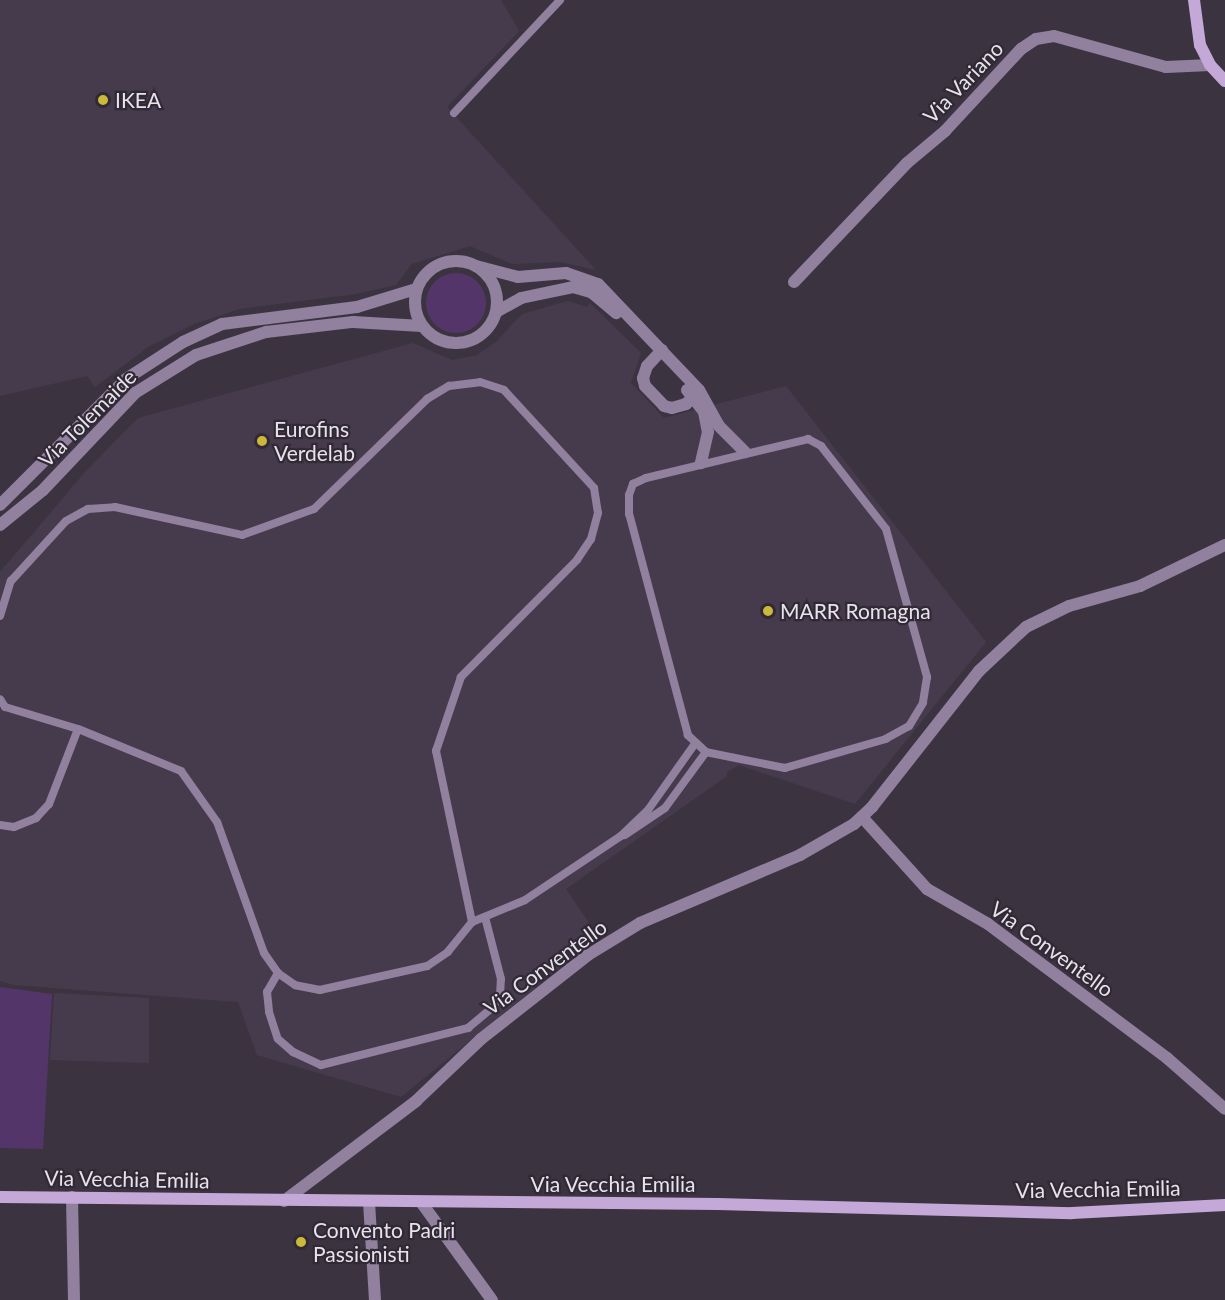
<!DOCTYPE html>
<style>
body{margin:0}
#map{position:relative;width:1225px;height:1300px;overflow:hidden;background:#3b3440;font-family:Lato,sans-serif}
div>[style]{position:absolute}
.built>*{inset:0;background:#463b4d}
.green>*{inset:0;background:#543569}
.round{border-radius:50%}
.lane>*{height:8px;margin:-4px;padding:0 4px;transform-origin:4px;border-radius:4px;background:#91809e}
.street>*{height:12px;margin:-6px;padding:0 6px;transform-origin:6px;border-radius:6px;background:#91809e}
.street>.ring{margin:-6px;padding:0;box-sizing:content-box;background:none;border:12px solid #91809e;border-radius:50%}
.secondary>*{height:12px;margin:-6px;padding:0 6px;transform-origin:6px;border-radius:6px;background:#c4a9d8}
.dots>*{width:16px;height:16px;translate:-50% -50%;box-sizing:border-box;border:3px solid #312a36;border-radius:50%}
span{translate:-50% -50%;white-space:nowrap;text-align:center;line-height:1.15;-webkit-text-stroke:4.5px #312a36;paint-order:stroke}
.street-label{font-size:21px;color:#e7e3eb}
.poi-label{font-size:21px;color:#e7e3eb}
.left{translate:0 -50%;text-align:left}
</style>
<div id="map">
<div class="built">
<i style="clip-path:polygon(0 0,501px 0,519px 31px,447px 107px,596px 270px,561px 262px,512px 264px,470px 246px,412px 264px,396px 285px,356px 294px,239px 309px,194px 324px,148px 347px,95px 387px,87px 376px,0 396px)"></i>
<i style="clip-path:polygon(568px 301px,587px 307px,590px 303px,641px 353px,631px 383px,664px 418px,786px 386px,986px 642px,855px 804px,739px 765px,727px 772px,727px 776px,566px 889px,600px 939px,553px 973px,401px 1097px,257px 1055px,238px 1002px,14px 985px,0 981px,0 572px,86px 471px,138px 418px,413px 343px,452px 360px,477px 355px,496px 342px,522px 314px)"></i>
<i style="clip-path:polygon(54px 993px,149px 998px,149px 1063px,50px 1060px)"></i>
</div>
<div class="green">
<i class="round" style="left:426px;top:273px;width:60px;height:60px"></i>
<i style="clip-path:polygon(0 987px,52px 994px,43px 1149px,0 1148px)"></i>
</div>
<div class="lane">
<i style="left:454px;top:113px;width:155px;rotate:-46.8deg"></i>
<i style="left:808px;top:439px;width:15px;rotate:28deg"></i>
<i style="left:821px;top:446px;width:105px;rotate:51.9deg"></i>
<i style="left:886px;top:529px;width:154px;rotate:74.5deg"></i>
<i style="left:927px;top:677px;width:26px;rotate:99deg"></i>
<i style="left:923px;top:703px;width:27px;rotate:121deg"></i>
<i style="left:909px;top:726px;width:26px;rotate:151deg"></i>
<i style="left:886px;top:739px;width:105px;rotate:164deg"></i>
<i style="left:785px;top:768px;width:81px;rotate:-168.6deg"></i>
<i style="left:706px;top:752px;width:25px;rotate:-137deg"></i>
<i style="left:688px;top:735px;width:229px;rotate:-104.9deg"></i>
<i style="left:629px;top:514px;width:19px;rotate:-90deg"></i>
<i style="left:629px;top:495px;width:12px;rotate:-70deg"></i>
<i style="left:633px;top:484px;width:14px;rotate:-25deg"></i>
<i style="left:646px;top:478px;width:167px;rotate:-13.5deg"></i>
<i style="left:0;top:616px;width:37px;rotate:-73deg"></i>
<i style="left:11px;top:581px;width:81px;rotate:-47.5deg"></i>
<i style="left:66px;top:521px;width:25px;rotate:-29deg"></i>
<i style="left:88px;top:509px;width:27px;rotate:-4deg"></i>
<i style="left:115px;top:507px;width:130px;rotate:12.4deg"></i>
<i style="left:242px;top:535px;width:77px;rotate:-19.9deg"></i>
<i style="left:314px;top:509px;width:158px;rotate:-44.2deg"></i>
<i style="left:427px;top:399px;width:26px;rotate:-31deg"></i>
<i style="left:449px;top:386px;width:31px;rotate:-7deg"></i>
<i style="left:480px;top:382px;width:25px;rotate:18deg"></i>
<i style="left:504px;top:390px;width:133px;rotate:47.4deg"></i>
<i style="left:594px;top:488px;width:25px;rotate:81deg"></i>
<i style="left:598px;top:513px;width:27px;rotate:105deg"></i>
<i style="left:591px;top:539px;width:25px;rotate:124deg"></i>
<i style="left:577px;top:560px;width:165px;rotate:134.8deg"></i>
<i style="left:461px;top:677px;width:78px;rotate:108.7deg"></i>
<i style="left:436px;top:751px;width:175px;rotate:78.1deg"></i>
<i style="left:472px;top:922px;width:38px;rotate:129deg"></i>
<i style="left:448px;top:952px;width:25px;rotate:146deg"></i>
<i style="left:427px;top:966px;width:110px;rotate:167.4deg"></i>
<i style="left:320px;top:990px;width:25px;rotate:-169deg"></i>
<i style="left:295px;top:985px;width:21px;rotate:-145deg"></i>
<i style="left:278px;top:973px;width:24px;rotate:-125deg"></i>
<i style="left:264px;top:953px;width:139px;rotate:-109.7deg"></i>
<i style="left:217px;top:822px;width:62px;rotate:-125.2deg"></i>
<i style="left:181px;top:771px;width:111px;rotate:-157.8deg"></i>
<i style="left:78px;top:729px;width:76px;rotate:-163.2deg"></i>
<i style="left:5px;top:707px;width:9px;rotate:-122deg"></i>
<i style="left:0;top:825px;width:14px;rotate:8deg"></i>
<i style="left:14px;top:827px;width:24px;rotate:-22deg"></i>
<i style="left:36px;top:818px;width:19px;rotate:-47deg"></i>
<i style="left:49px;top:804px;width:80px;rotate:-68.9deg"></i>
<i style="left:625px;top:835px;width:48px;rotate:-34deg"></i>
<i style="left:665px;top:808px;width:69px;rotate:-53.8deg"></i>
<i style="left:472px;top:922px;width:57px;rotate:-22.5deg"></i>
<i style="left:525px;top:900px;width:115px;rotate:-33.7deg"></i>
<i style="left:621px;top:836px;width:37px;rotate:-44deg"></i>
<i style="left:648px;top:810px;width:80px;rotate:-54.7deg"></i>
<i style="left:278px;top:973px;width:22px;rotate:120deg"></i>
<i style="left:267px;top:992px;width:20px;rotate:84deg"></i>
<i style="left:269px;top:1012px;width:28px;rotate:72deg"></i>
<i style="left:278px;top:1039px;width:20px;rotate:41deg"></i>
<i style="left:293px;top:1052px;width:31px;rotate:25deg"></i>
<i style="left:321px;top:1065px;width:152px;rotate:-14.1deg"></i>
<i style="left:468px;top:1028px;width:33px;rotate:-40deg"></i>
<i style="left:493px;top:1007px;width:13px;rotate:-58deg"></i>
<i style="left:500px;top:996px;width:17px;rotate:-87deg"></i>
<i style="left:501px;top:979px;width:64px;rotate:-104.5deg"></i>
</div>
<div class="street">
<i class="ring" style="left:415px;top:261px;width:70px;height:70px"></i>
<i style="left:476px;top:266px;width:43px;rotate:14.7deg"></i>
<i style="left:518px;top:277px;width:48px;rotate:-4.8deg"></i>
<i style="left:566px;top:273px;width:34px;rotate:19deg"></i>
<i style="left:598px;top:284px;width:146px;rotate:46.4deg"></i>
<i style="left:699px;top:390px;width:41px;rotate:60.9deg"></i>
<i style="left:719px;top:426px;width:37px;rotate:45deg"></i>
<i style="left:794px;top:282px;width:164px;rotate:-46.5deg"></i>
<i style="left:907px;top:163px;width:50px;rotate:-40.1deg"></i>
<i style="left:945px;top:131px;width:112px;rotate:-47.2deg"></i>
<i style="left:1021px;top:49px;width:18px;rotate:-34deg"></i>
<i style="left:1036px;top:39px;width:18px;rotate:-9deg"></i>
<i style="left:1054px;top:36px;width:116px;rotate:15.5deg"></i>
<i style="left:1166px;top:67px;width:44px;rotate:-2.6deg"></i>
<i style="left:496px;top:312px;width:29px;rotate:-29deg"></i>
<i style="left:521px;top:298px;width:53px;rotate:-11.9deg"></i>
<i style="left:573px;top:287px;width:19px;rotate:16deg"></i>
<i style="left:591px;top:292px;width:33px;rotate:40deg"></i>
<i style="left:662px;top:350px;width:22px;rotate:133deg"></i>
<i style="left:647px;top:366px;width:13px;rotate:108deg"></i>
<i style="left:643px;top:378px;width:8px;rotate:76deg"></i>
<i style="left:645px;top:386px;width:28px;rotate:46deg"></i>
<i style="left:664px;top:406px;width:8px;rotate:14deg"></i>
<i style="left:672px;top:408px;width:15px;rotate:-16deg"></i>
<i style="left:686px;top:404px;width:17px;rotate:-45deg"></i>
<i style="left:687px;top:390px;width:28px;rotate:52deg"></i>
<i style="left:704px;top:412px;width:20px;rotate:79deg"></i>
<i style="left:708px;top:432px;width:32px;rotate:103deg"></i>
<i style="left:0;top:505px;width:178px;rotate:-45deg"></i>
<i style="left:126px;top:379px;width:68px;rotate:-33deg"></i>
<i style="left:183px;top:342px;width:43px;rotate:-24.8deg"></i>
<i style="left:222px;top:324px;width:136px;rotate:-7.2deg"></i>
<i style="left:357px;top:307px;width:62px;rotate:-17deg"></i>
<i style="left:0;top:525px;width:55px;rotate:-39.1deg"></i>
<i style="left:43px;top:490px;width:134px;rotate:-46.5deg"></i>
<i style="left:135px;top:393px;width:72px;rotate:-31.9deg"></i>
<i style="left:196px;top:355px;width:74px;rotate:-18.2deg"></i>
<i style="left:266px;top:332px;width:88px;rotate:-6.6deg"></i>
<i style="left:353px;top:322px;width:69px;rotate:3.3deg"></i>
<i style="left:862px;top:817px;width:97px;rotate:47.9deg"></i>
<i style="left:927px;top:889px;width:70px;rotate:29.8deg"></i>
<i style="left:988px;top:924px;width:224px;rotate:36.8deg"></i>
<i style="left:1167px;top:1058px;width:77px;rotate:41.3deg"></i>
<i style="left:72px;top:1197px;width:103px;rotate:88.9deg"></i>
<i style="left:284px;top:1201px;width:166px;rotate:-37.1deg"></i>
<i style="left:416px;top:1101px;width:90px;rotate:-43.6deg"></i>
<i style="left:481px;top:1039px;width:136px;rotate:-38.1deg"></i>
<i style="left:588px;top:955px;width:61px;rotate:-31.6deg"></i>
<i style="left:640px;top:923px;width:174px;rotate:-23deg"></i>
<i style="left:800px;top:855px;width:62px;rotate:-29.9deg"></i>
<i style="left:854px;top:824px;width:25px;rotate:-43deg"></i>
<i style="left:872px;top:807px;width:173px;rotate:-51.8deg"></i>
<i style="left:979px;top:671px;width:64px;rotate:-43.1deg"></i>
<i style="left:1026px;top:627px;width:48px;rotate:-26deg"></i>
<i style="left:1069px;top:606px;width:74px;rotate:-15.7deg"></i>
<i style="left:1140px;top:586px;width:94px;rotate:-25.8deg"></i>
<i style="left:369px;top:1202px;width:98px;rotate:86.5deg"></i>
<i style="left:421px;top:1202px;width:121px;rotate:54.1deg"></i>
</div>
<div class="secondary">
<i style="left:1194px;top:0;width:45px;rotate:82.4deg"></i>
<i style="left:1200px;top:45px;width:22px;rotate:63deg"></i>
<i style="left:1210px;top:65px;width:22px;rotate:47deg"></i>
<i style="left:0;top:1197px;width:718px;rotate:0.56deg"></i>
<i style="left:718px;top:1204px;width:354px;rotate:1.5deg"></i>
<i style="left:1072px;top:1213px;width:153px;rotate:-3deg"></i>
</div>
<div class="dots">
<i style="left:103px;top:100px;background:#ccb939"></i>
<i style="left:262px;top:441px;background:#ccb939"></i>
<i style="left:768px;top:611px;background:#ccb939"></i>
<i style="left:301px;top:1242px;background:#ccb939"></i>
</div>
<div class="street-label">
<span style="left:963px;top:82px;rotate:-46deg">Via Variano</span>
<span style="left:87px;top:418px;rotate:-45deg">Via Tolemaide</span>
<span style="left:1052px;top:949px;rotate:36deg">Via Conventello</span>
<span style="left:545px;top:967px;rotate:-36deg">Via Conventello</span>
<span style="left:127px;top:1179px;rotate:1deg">Via Vecchia Emilia</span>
<span style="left:613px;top:1184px">Via Vecchia Emilia</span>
<span style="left:1098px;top:1189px;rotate:-1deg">Via Vecchia Emilia</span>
</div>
<div class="poi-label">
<span class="left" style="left:115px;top:100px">IKEA</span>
<span class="left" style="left:274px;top:441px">Eurofins<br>Verdelab</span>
<span class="left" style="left:780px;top:611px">MARR Romagna</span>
<span class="left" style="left:313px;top:1242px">Convento Padri<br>Passionisti</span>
</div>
</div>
